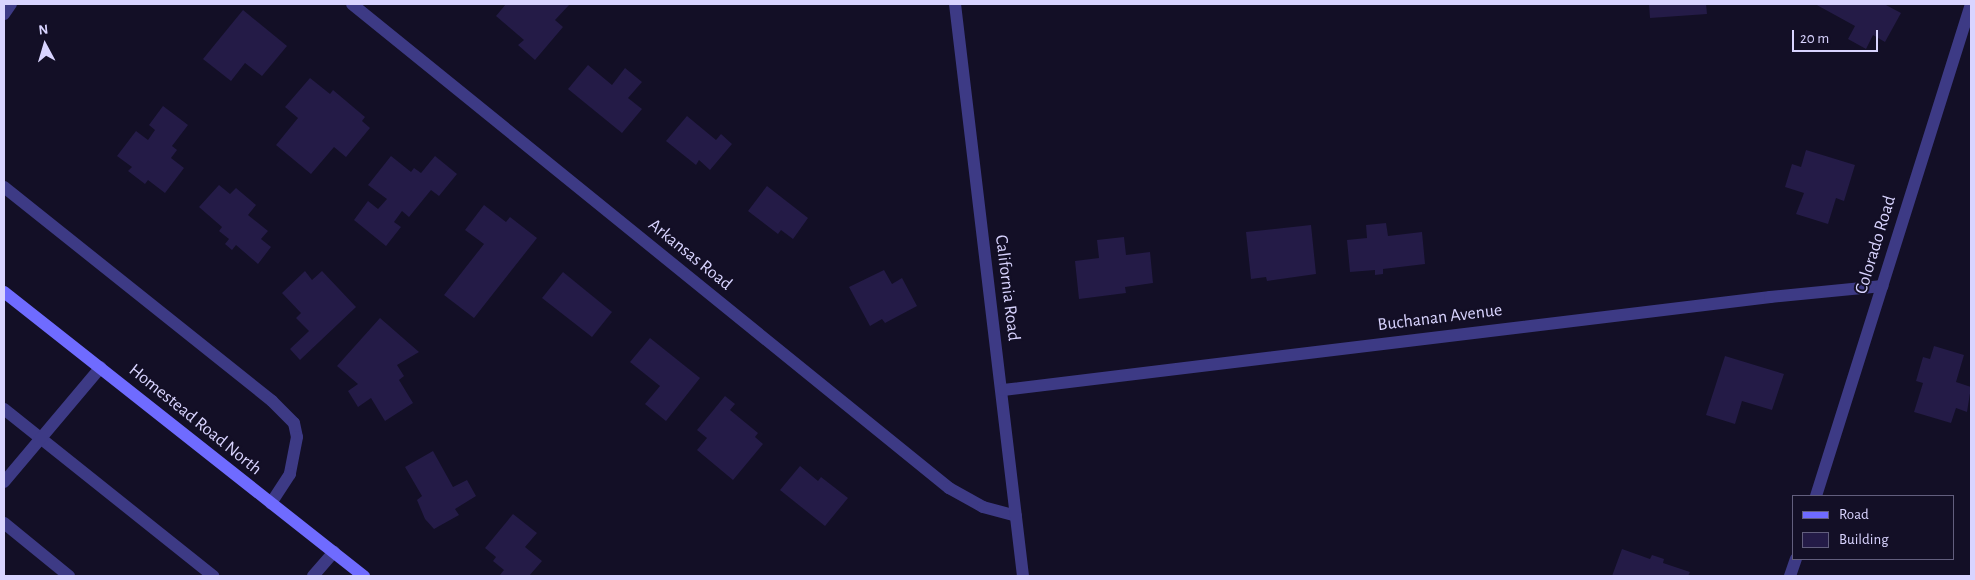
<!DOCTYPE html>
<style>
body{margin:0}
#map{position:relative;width:1975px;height:580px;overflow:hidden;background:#130f26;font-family:"Alegreya Sans",sans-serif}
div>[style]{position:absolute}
.building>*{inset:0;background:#241b47}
.lane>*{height:12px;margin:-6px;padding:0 6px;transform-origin:6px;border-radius:6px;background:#3d3a85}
.street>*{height:12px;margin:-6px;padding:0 6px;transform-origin:6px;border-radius:6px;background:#3d3a85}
.secondary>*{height:12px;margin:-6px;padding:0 6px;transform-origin:6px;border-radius:6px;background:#6f6bff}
span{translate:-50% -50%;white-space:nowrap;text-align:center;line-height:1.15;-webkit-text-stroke:4px #130f26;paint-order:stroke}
.street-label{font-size:18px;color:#d9d4ff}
.frame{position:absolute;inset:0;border:5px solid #d9d4ff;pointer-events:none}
.legend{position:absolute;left:1792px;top:495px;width:162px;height:65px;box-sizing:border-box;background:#130f26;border:1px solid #625e7d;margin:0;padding:6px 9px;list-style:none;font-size:15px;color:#d9d4ff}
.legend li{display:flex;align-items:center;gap:10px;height:25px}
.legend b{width:25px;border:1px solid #625e7d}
.north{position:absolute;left:20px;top:20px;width:50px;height:50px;-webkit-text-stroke:4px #130f26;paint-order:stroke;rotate:354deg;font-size:14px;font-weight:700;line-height:20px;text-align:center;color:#d9d4ff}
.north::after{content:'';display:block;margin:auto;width:18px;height:22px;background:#d9d4ff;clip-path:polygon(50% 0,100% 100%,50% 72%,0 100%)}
.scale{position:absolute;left:1792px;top:30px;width:86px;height:22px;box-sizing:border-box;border:2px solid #d9d4ff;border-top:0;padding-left:6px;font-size:15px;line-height:18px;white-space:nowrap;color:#d9d4ff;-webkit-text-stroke:4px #130f26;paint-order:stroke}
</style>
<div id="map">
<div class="building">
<i style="clip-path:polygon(506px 4px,570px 4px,555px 20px,563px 27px,535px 60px,518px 45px,524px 40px,496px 16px)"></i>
<i style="clip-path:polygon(1649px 4px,1706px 4px,1707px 14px,1650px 18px)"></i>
<i style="clip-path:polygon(1815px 4px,1884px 4px,1901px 13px,1885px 42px,1873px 35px,1866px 49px,1848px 39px,1855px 26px)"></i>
<i style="clip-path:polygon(243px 10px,287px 46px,262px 76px,245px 63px,231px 81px,203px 59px)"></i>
<i style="clip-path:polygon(588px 65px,612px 85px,625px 68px,642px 82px,628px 98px,642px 109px,622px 133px,568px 89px)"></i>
<i style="clip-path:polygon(310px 78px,330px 94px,333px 90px,365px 117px,362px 121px,370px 128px,346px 157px,334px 147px,311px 174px,276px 145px,298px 118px,285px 107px)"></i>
<i style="clip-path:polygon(163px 106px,188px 125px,172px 146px,177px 150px,171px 158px,184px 168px,165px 193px,148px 180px,145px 184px,128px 171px,132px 167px,117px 156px,136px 131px,148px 140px,155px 130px,149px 125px)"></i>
<i style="clip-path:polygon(687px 116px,716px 140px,721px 134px,732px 144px,710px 170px,699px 160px,696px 165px,666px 141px)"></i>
<i style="clip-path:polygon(1806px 150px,1855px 165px,1844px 201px,1836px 198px,1828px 224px,1796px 214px,1804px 193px,1785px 187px,1792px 164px,1801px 167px)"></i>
<i style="clip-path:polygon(391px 156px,411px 172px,414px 168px,421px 173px,435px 156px,457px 174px,439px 196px,431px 190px,409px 217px,402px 211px,394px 222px,401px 227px,386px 246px,354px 220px,368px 201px,378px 209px,387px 199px,368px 185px)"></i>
<i style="clip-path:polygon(219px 185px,230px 194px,236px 188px,256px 205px,248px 215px,268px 231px,261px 239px,271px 247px,258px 264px,236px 245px,232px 250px,225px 244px,229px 239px,219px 231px,222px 227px,199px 207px)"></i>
<i style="clip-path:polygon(767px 186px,808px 218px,793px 239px,781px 230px,778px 234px,748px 211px)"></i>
<i style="clip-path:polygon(484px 205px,506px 222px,510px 217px,537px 238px,474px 318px,444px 295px,484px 244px,465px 230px)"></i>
<i style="clip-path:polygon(1386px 223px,1388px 236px,1422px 232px,1425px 264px,1383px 269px,1383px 274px,1375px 275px,1375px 270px,1350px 272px,1347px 240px,1367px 238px,1366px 225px)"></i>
<i style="clip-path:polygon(1311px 225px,1316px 274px,1267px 281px,1266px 277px,1251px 279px,1246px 232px)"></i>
<i style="clip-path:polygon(1124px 237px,1126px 255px,1150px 252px,1153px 283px,1125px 287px,1126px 293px,1079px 299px,1075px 261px,1099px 258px,1097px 240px)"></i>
<i style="clip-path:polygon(884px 270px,892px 284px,902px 278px,917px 306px,885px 323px,882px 319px,870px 326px,849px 287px)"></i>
<i style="clip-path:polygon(305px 271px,312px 280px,322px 271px,356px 307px,300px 360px,290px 349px,309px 331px,296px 318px,301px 313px,282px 293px)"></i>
<i style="clip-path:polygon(563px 272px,612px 312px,592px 337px,542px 298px)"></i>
<i style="clip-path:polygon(380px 318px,419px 352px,397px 365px,404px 376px,399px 380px,413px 403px,385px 421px,371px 398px,358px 407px,348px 391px,358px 384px,337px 366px)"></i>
<i style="clip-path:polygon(650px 338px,700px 378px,666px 421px,645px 404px,660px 386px,630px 362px)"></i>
<i style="clip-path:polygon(1934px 346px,1964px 355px,1956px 382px,1971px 387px,1967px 412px,1956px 408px,1951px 423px,1914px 412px,1923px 383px,1916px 381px,1923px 357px,1930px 359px)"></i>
<i style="clip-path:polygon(1725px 356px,1784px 374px,1772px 410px,1742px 401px,1735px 424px,1706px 415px)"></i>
<i style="clip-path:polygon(725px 396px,735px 404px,730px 410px,758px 433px,755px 437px,763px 444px,733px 480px,697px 450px,707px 438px,697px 430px)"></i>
<i style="clip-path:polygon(433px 451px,453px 487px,467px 480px,476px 496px,455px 509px,459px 515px,434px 529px,425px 519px,417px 500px,422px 496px,405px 467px)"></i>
<i style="clip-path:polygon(800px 466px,818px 481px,821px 477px,848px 498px,825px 526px,780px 490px)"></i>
<i style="clip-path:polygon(513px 514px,537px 533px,525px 547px,542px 561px,529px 576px,499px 576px,504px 570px,493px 561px,496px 557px,485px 548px)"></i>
<i style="clip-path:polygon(1622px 549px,1650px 559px,1652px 555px,1664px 559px,1663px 563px,1690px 572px,1688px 576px,1612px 576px)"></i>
</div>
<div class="lane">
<i style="left:4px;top:14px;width:12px;rotate:-55deg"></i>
<i style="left:4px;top:187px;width:343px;rotate:38.6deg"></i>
<i style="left:272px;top:401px;width:31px;rotate:45deg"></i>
<i style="left:294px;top:423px;width:14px;rotate:78deg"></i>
<i style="left:297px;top:437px;width:38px;rotate:101deg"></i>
<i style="left:290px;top:474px;width:35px;rotate:123deg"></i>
<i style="left:4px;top:409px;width:268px;rotate:38.6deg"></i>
<i style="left:4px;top:482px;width:150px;rotate:-49.9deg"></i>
<i style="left:4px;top:523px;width:84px;rotate:39.2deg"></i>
<i style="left:313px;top:576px;width:32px;rotate:-49deg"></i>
</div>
<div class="street">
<i style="left:352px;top:4px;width:769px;rotate:39.03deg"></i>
<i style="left:949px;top:488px;width:39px;rotate:29deg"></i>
<i style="left:983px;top:507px;width:34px;rotate:15deg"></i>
<i style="left:955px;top:4px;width:576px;rotate:83.22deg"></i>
<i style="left:1003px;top:390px;width:773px;rotate:-6.91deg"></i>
<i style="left:1770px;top:297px;width:113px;rotate:-5.6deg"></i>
<i style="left:1816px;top:496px;width:516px;rotate:-72.51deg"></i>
<i style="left:1790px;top:576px;width:18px;rotate:-71deg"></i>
</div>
<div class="secondary">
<i style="left:4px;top:292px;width:459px;rotate:38.3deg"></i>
</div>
<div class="street-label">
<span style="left:1876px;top:245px;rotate:-73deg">Colorado Road</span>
<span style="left:690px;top:255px;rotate:39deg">Arkansas Road</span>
<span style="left:1007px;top:288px;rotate:83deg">California Road</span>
<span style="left:1440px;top:318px;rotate:-7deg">Buchanan Avenue</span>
<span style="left:195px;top:420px;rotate:39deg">Homestead Road North</span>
</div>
<div class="frame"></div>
<ul class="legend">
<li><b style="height:6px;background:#6f6bff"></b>Road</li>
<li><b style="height:14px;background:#241b47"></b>Building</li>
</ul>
<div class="north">N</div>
<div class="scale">20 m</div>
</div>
